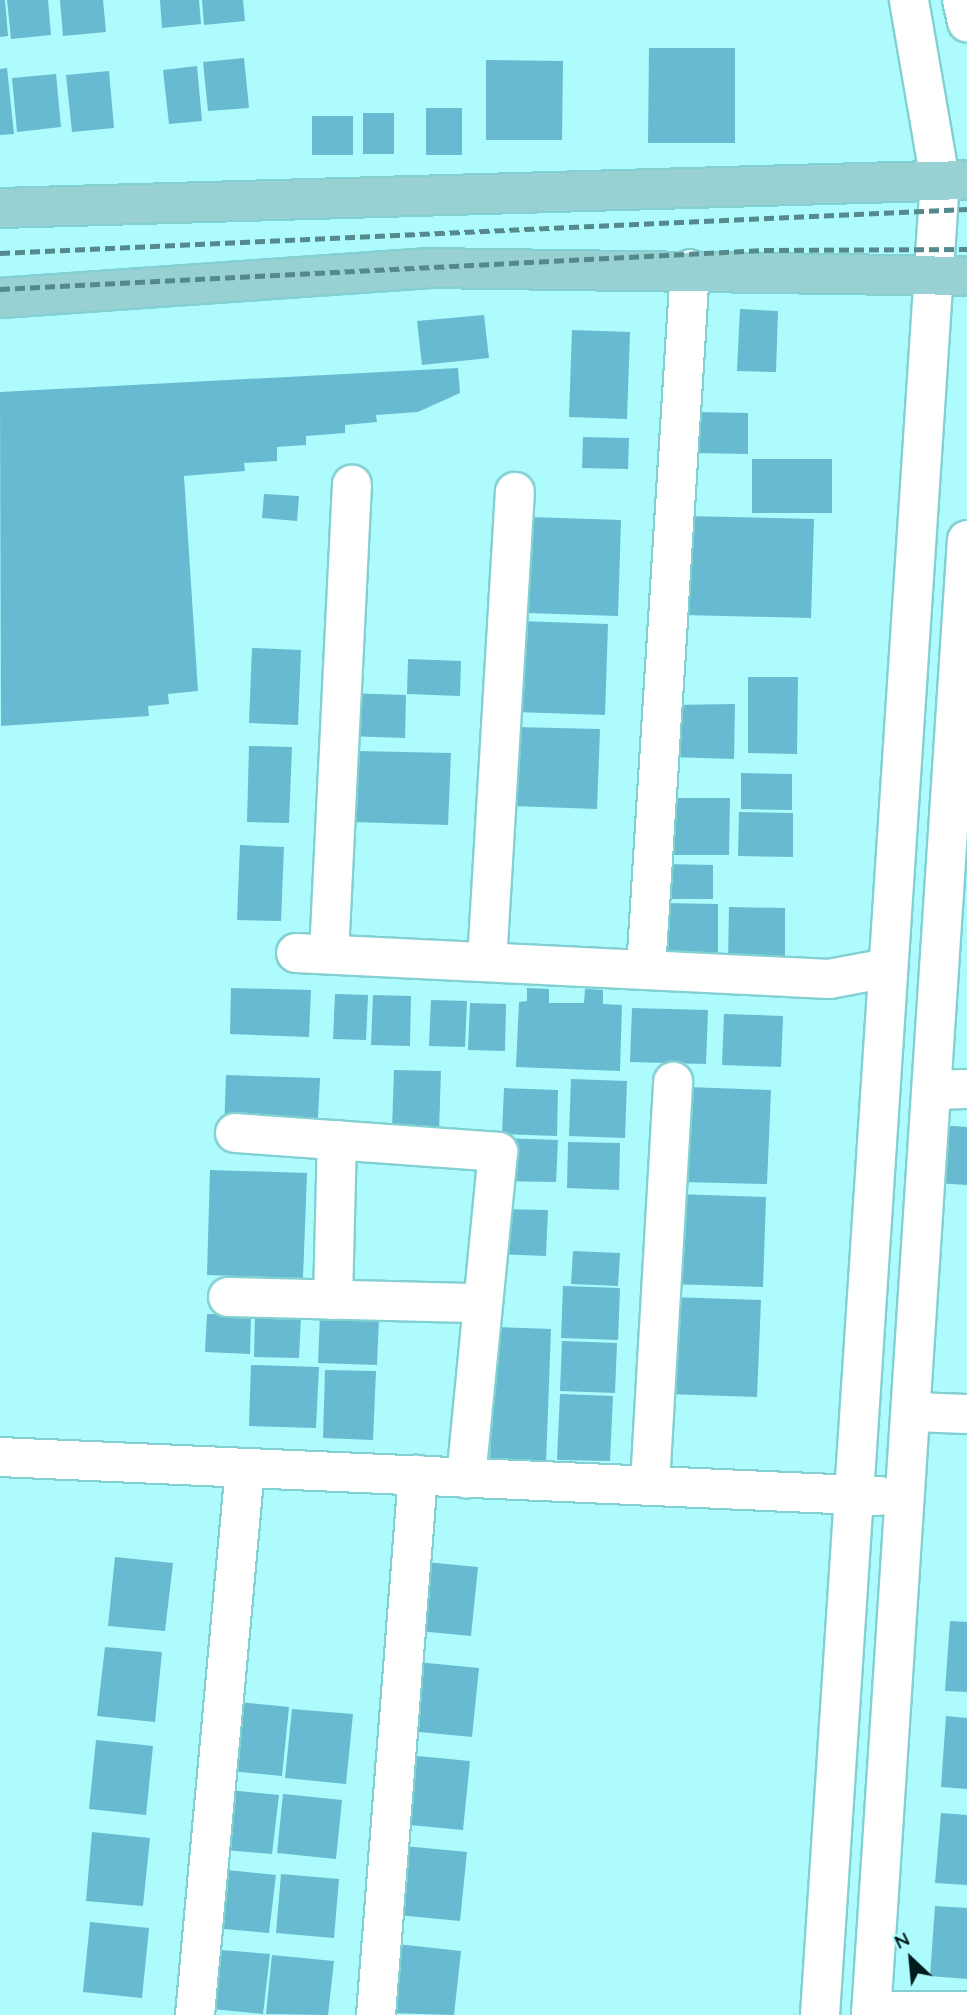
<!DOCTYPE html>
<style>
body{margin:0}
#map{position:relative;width:967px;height:2015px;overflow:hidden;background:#adfbfd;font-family:Quicksand,sans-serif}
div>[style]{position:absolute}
.building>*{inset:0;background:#67bad0}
.roads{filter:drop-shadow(2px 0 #83d0d2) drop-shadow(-2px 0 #83d0d2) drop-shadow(0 2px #83d0d2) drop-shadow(0 -2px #83d0d2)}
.minor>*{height:38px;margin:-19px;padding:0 19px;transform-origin:19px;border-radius:19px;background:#fff}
.major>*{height:38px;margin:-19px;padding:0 19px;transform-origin:19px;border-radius:19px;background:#97d1d3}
.rail>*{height:5px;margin-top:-2.5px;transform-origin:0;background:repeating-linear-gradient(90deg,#55898b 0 10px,transparent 0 15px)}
span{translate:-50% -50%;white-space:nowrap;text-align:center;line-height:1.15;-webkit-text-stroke:5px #adfbfd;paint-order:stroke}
.north{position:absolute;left:876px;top:1924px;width:70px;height:70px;-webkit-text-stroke:5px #adfbfd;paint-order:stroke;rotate:334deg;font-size:19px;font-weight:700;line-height:28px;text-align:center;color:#001b1c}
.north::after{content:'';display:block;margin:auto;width:24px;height:32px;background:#001b1c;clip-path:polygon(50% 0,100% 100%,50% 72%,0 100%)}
</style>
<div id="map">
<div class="building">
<i style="clip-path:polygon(0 0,5px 0,8px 36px,0 37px)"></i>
<i style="clip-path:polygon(7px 0,48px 0,51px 35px,11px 39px)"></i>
<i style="clip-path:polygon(60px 0,103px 0,106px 32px,63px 36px)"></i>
<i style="clip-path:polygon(160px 0,199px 0,201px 24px,162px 28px)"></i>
<i style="clip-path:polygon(202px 0,243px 0,245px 21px,204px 25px)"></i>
<i style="clip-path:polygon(649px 48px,735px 48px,735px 143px,648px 143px)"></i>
<i style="clip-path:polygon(244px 58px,249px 108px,208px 111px,203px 62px)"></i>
<i style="clip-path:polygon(486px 60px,563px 61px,562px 140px,486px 140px)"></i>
<i style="clip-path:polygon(197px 66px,202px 121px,169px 124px,163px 70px)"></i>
<i style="clip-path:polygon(7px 68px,14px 134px,0 135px,0 69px)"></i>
<i style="clip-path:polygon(109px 71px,114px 128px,72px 132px,66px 75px)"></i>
<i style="clip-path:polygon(56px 74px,61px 127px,17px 132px,12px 78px)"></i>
<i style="clip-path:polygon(426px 108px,462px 108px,462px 155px,426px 155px)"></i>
<i style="clip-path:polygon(363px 113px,394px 113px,394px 154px,363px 154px)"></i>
<i style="clip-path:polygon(312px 116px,353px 116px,353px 155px,312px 155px)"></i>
<i style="clip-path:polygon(740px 309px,778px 311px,776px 372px,737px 371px)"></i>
<i style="clip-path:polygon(484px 315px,489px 358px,422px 365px,417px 321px)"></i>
<i style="clip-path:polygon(572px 330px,630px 332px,627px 419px,569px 417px)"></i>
<i style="clip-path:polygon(458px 368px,460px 393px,418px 412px,376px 415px,377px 422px,345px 425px,345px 433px,306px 436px,306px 445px,277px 447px,277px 461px,244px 463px,245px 471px,184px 476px,198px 691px,168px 694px,169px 704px,148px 706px,149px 716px,1px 726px,0 392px)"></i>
<i style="clip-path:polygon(695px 412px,748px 413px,748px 454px,694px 453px)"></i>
<i style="clip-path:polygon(583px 437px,629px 438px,628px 469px,582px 468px)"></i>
<i style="clip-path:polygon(752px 459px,832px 459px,832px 513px,752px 513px)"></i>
<i style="clip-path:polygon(264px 494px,299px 496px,297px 521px,262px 518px)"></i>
<i style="clip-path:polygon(687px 516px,814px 519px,811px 618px,685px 615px)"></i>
<i style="clip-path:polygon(530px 517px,621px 520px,618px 616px,527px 613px)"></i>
<i style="clip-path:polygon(518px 621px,608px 624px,605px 715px,515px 712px)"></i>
<i style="clip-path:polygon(252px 648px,301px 650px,298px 725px,249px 723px)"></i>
<i style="clip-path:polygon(408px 659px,461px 661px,460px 696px,407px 694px)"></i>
<i style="clip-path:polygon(748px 677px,798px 677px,797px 754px,748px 753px)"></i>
<i style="clip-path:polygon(346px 693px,406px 695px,405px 738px,345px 736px)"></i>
<i style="clip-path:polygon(735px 704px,734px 759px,669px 757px,671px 705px)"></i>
<i style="clip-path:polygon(515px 727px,600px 729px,597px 809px,512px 806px)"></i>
<i style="clip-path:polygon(249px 746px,292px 747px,289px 823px,247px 822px)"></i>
<i style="clip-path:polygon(356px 751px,451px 753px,448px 825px,354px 822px)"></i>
<i style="clip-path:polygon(741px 773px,792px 774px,792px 810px,741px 809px)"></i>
<i style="clip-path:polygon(662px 798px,730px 798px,729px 855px,661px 855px)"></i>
<i style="clip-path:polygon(739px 812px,793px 813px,793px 857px,738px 856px)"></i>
<i style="clip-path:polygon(240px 845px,284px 847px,281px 921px,237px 920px)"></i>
<i style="clip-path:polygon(666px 864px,713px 865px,713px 899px,666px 899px)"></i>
<i style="clip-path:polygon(660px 903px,718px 904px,718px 957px,659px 956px)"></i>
<i style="clip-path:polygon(729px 907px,785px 908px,785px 964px,728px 963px)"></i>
<i style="clip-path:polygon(231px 988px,311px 990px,309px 1037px,230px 1034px)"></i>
<i style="clip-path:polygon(527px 988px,549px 989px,549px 1003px,584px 1003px,585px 989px,603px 990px,603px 1004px,622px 1005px,620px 1071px,516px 1067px,519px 1002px,527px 1001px)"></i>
<i style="clip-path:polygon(335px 994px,368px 995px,366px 1040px,333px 1039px)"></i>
<i style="clip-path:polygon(373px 995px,411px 996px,410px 1046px,371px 1045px)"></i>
<i style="clip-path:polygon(431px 1000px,467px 1001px,465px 1047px,429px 1046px)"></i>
<i style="clip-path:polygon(470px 1003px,506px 1004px,505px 1051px,468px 1050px)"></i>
<i style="clip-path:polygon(632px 1008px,708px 1010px,706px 1064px,630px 1062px)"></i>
<i style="clip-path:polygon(724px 1014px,783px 1016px,781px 1067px,722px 1065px)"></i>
<i style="clip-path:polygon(394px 1070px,441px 1071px,439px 1132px,392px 1130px)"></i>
<i style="clip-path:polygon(226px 1075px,320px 1078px,317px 1135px,224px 1132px)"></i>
<i style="clip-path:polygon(571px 1079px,627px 1081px,625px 1138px,569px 1136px)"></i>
<i style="clip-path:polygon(686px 1087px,771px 1090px,767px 1184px,682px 1182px)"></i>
<i style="clip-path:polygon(504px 1088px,558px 1090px,557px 1136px,502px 1134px)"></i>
<i style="clip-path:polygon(940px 1125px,967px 1127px,967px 1185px,936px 1183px)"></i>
<i style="clip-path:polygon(500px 1138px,558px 1140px,556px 1182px,499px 1181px)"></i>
<i style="clip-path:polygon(568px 1142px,620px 1143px,619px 1190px,567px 1188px)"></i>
<i style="clip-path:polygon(210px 1170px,307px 1173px,303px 1278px,207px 1275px)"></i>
<i style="clip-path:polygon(676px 1194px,766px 1197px,763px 1287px,672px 1284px)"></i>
<i style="clip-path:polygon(497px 1209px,548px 1210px,546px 1256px,496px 1254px)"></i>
<i style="clip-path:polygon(573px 1251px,620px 1253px,618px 1286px,571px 1284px)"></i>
<i style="clip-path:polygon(563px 1286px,620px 1288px,618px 1340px,561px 1338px)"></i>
<i style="clip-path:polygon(670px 1297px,761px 1300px,757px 1397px,667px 1394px)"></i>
<i style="clip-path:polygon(207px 1314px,251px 1315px,250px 1354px,205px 1352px)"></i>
<i style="clip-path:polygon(255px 1314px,301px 1316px,299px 1358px,254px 1357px)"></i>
<i style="clip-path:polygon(320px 1315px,379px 1318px,377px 1365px,318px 1363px)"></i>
<i style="clip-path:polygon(495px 1327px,551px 1329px,546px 1463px,490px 1461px)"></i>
<i style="clip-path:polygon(562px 1341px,617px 1343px,615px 1393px,560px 1391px)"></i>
<i style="clip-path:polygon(251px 1365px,319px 1367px,316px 1428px,249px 1426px)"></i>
<i style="clip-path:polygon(325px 1370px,376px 1371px,373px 1440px,323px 1438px)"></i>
<i style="clip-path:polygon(560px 1394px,613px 1396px,610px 1461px,557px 1460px)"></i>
<i style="clip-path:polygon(115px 1557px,173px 1563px,165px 1631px,108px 1626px)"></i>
<i style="clip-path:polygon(415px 1561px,478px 1567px,471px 1636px,408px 1630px)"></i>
<i style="clip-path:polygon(950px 1621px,967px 1622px,967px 1692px,945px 1691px)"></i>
<i style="clip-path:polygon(105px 1647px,162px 1652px,155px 1722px,97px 1716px)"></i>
<i style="clip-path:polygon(416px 1662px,479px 1668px,472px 1737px,409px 1731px)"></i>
<i style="clip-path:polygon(228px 1701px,289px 1707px,282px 1776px,221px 1770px)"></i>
<i style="clip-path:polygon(292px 1709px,353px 1714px,346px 1784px,285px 1778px)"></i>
<i style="clip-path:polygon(946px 1716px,967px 1718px,967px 1789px,941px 1787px)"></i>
<i style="clip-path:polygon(96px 1740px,153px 1746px,146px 1815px,89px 1809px)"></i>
<i style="clip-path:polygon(407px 1755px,470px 1761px,463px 1830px,399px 1824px)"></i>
<i style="clip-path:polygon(219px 1789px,279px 1795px,272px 1854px,213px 1849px)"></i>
<i style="clip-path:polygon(283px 1794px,342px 1800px,336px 1859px,277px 1853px)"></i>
<i style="clip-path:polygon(941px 1813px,967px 1815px,967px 1885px,935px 1883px)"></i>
<i style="clip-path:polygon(92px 1832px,150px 1838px,143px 1906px,86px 1901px)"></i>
<i style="clip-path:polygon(404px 1846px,467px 1852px,460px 1921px,397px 1915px)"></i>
<i style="clip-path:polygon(218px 1869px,276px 1875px,269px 1933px,212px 1928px)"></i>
<i style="clip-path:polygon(281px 1874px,339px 1879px,334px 1938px,276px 1933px)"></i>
<i style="clip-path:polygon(935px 1906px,967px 1908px,967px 1979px,930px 1976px)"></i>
<i style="clip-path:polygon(90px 1922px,149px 1928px,142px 1998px,83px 1992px)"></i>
<i style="clip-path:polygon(397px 1944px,461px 1951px,454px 2015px,390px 2013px)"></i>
<i style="clip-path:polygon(208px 1949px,270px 1954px,263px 2014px,202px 2008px)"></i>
<i style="clip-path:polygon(272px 1955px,334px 1961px,328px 2015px,266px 2014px)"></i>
</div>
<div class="roads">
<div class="minor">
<i style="left:962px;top:0;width:23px;rotate:77deg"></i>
<i style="left:296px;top:953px;width:534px;rotate:2.79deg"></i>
<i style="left:829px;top:979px;width:60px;rotate:-10.6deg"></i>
<i style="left:329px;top:954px;width:470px;rotate:-87.2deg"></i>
<i style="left:487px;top:962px;width:471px;rotate:-86.6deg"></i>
<i style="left:646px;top:970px;width:702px;rotate:-86.41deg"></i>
<i style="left:933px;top:1090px;width:34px;rotate:-2deg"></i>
<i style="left:235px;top:1133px;width:264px;rotate:4.1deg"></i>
<i style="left:498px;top:1152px;width:328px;rotate:95.6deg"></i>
<i style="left:228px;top:1297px;width:253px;rotate:1.4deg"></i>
<i style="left:333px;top:1300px;width:160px;rotate:-88.6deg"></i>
<i style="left:913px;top:1412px;width:54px;rotate:2.1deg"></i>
<i style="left:0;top:1457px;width:880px;rotate:2.54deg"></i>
<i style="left:650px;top:1484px;width:403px;rotate:-86.7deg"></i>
<i style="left:871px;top:2011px;width:96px"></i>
<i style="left:195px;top:2015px;width:549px;rotate:-84.78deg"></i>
<i style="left:376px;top:2015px;width:542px;rotate:-85.55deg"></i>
<i style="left:820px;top:2015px;width:1839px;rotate:-86.26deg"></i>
<i style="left:940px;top:180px;width:183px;rotate:-99.8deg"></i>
<i style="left:871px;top:2015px;width:1478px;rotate:-86.28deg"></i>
</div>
<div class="major">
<i style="left:0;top:208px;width:967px;rotate:-1.66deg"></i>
<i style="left:0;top:298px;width:430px;rotate:-4deg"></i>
<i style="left:429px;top:268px;width:538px;rotate:0.85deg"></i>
</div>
</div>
<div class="rail">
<i style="left:0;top:253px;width:968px;rotate:-2.61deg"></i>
<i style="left:0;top:289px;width:765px;rotate:-2.92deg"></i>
<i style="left:764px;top:250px;width:203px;rotate:-0.3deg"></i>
</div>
<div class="north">N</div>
</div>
